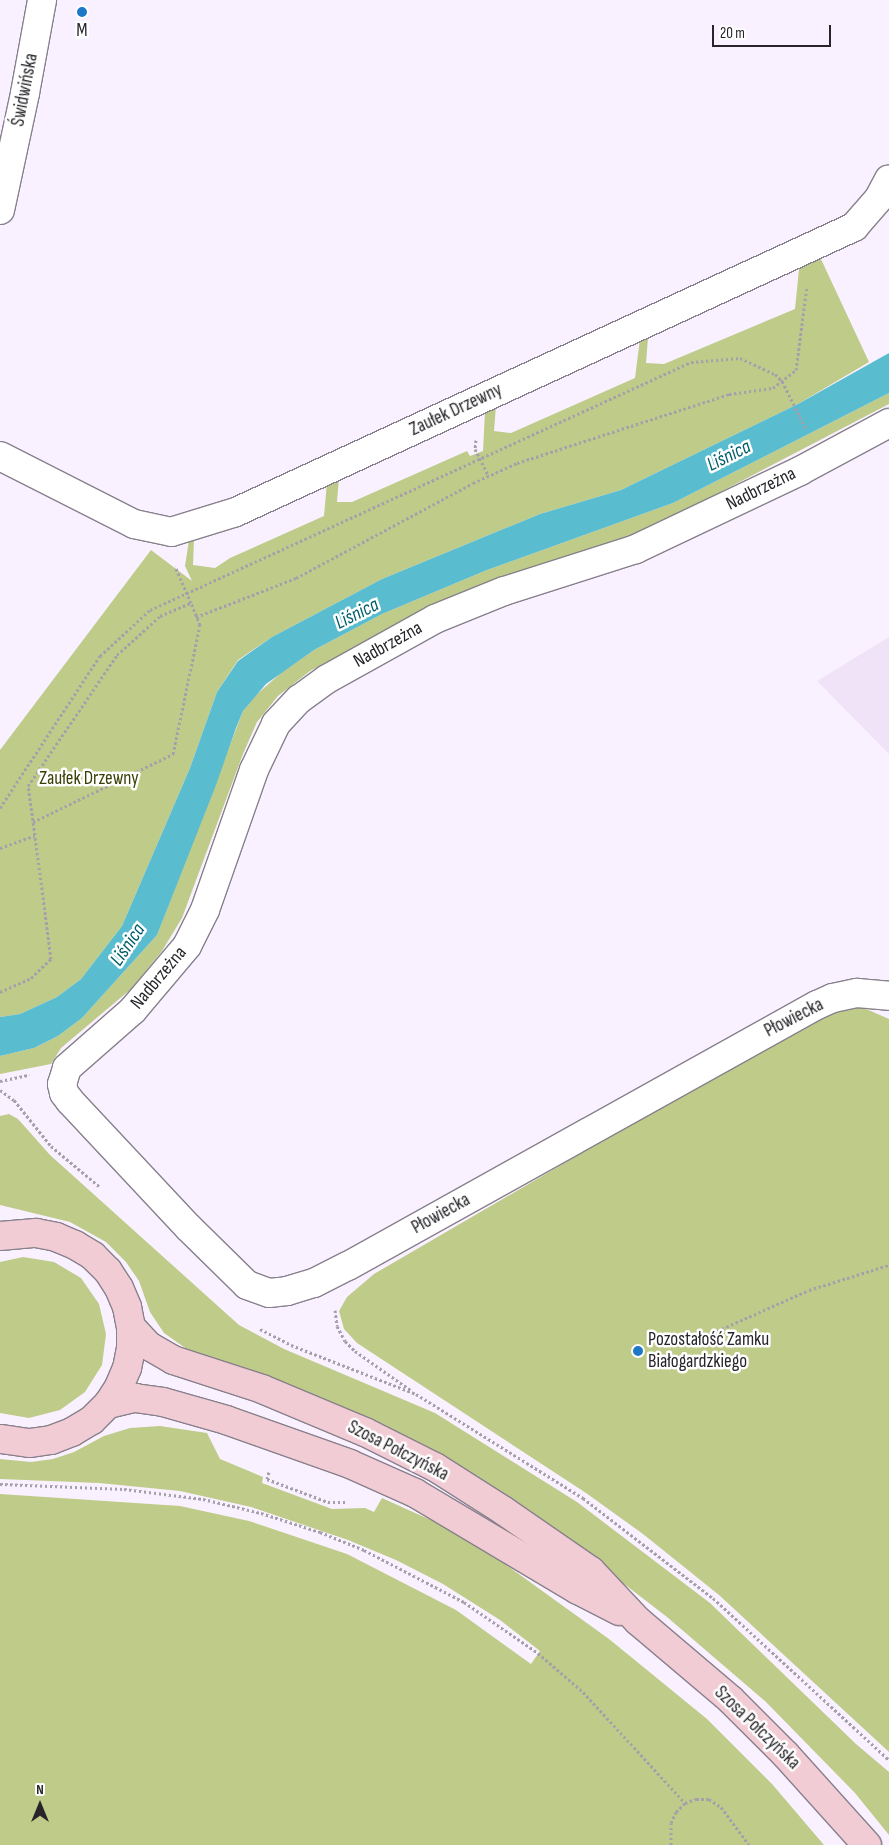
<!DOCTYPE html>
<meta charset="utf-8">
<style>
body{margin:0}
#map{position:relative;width:889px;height:1845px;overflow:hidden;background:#f9f1ff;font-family:"Sofia Sans Condensed",sans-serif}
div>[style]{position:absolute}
.built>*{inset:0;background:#f0e3f7}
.green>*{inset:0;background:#bfcb89}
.water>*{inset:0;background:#59bdcf}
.path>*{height:3px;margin-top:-1.5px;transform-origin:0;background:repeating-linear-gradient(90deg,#a6a0aa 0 2.5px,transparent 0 5px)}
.roads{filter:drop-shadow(1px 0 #88808c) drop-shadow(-1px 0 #88808c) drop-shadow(0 1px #88808c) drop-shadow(0 -1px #88808c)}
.street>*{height:28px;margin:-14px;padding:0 14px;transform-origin:14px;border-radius:14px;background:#fff}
.secondary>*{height:28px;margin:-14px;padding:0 14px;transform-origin:14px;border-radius:14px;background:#f2ccd4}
.dots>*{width:14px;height:14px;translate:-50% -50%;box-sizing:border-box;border:2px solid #fff;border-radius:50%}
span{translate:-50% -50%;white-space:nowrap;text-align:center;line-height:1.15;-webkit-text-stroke:5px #fff;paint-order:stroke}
.poi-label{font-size:19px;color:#28252a}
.left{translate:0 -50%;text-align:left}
.street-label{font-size:19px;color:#28252a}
.park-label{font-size:19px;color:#393f06}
.water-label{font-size:20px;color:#015d6a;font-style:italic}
.north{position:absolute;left:15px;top:1780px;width:50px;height:50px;-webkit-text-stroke:4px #fff;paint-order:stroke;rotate:0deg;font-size:14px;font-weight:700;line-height:20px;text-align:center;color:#28252a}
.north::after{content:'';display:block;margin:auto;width:18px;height:22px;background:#28252a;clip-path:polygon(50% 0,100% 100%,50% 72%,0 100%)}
.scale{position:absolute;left:712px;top:25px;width:119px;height:22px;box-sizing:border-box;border:2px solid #28252a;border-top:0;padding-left:6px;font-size:15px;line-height:18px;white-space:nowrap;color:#28252a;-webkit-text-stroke:4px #fff;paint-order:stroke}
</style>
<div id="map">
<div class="built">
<i style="clip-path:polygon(889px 637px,889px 754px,817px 681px)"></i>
</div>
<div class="green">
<i style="clip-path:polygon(820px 257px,869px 362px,798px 404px,621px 490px,540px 514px,382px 579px,272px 637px,238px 660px,217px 692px,190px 768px,122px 926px,81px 979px,57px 997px,20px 1014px,0 1017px,0 750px,151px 550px,192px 581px,185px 566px,189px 540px,194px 540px,193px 565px,215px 568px,230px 558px,324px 516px,327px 482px,339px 477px,337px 502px,352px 502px,467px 451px,470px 456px,483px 451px,485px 411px,496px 405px,494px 431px,511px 433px,635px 378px,640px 339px,648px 338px,646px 363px,664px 364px,795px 309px,799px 269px)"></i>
<i style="clip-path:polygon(889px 393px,889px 404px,678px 514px,633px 535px,477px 589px,407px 619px,310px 671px,278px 696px,257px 722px,243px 754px,182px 918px,162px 951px,131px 989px,61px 1048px,51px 1064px,0 1074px,0 1056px,34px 1048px,58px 1036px,82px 1018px,157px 935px,243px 711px,255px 696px,281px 673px,314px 650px,382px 614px,487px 570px,673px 503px)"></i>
<i style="clip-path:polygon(857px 1005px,889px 1019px,889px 1752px,719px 1595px,643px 1534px,586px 1493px,357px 1343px,344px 1329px,339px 1311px,347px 1297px,374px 1274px,827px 1010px)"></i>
<i style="clip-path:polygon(9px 1114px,18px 1119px,50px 1155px,239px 1325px,284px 1349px,435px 1413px,577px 1502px,710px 1603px,856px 1744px,889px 1772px,889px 1835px,855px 1793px,765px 1701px,667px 1617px,540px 1519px,507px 1497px,288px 1385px,191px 1352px,164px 1333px,150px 1312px,139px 1281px,126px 1262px,106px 1242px,70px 1222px,0 1205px,0 1116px)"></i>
<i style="clip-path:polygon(23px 1257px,54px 1262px,81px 1278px,99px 1304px,106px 1334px,102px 1365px,85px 1392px,60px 1410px,29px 1418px,0 1413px,0 1262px)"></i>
<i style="clip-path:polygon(160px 1426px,207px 1433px,220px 1459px,263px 1477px,262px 1483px,332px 1509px,365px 1508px,374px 1512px,382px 1498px,466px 1536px,609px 1639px,707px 1719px,772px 1784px,824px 1845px,0 1845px,0 1494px,180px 1506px,249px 1521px,347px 1554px,456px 1610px,531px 1664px,540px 1651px,500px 1620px,443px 1584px,396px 1560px,348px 1540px,251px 1507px,180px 1491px,99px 1483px,0 1479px,0 1459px,31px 1462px,53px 1459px,74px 1452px,104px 1436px,130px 1428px)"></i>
</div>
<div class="water">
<i style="clip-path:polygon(889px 353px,889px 393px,673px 503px,487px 570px,382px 614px,314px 650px,266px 684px,243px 711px,236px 728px,216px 785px,157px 935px,82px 1018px,58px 1036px,34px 1048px,0 1056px,0 1017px,20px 1014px,57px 997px,81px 979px,122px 926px,190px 768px,217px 692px,238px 661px,272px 637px,382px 579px,540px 514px,621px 490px,798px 404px)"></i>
</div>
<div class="path">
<i style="left:476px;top:440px;width:9px;rotate:96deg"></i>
<i style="left:475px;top:449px;width:30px;rotate:63deg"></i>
<i style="left:196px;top:617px;width:107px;rotate:-21.3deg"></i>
<i style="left:296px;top:578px;width:201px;rotate:-28.2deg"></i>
<i style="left:473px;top:483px;width:48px;rotate:-24.4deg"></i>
<i style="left:517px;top:463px;width:223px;rotate:-18deg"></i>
<i style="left:729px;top:394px;width:44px;rotate:-7.8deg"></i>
<i style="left:773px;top:388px;width:29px;rotate:-38deg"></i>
<i style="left:796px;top:370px;width:85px;rotate:-82.5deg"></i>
<i style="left:0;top:808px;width:182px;rotate:-56.7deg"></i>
<i style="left:100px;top:656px;width:68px;rotate:-42.6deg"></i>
<i style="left:150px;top:610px;width:595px;rotate:-24.63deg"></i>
<i style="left:691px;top:362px;width:49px;rotate:-4.7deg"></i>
<i style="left:740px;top:358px;width:38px;rotate:25deg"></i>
<i style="left:775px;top:374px;width:10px;rotate:45deg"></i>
<i style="left:782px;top:381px;width:54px;rotate:63.4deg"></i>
<i style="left:33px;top:822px;width:156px;rotate:-25.9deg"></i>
<i style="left:173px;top:754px;width:132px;rotate:-78.2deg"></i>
<i style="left:200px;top:625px;width:24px;rotate:-112deg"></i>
<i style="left:0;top:848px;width:37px;rotate:-20deg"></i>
<i style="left:35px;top:835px;width:49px;rotate:-98.1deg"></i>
<i style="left:28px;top:786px;width:158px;rotate:-55.8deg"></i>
<i style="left:117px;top:655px;width:58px;rotate:-42.2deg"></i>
<i style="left:160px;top:616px;width:34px;rotate:-23deg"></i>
<i style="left:191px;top:603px;width:40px;rotate:-113.4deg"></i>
<i style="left:0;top:992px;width:34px;rotate:-24deg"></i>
<i style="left:31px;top:978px;width:28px;rotate:-44deg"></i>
<i style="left:51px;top:959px;width:125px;rotate:-97.4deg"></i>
<i style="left:0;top:1081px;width:30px;rotate:-12deg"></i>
<i style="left:0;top:1090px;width:17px;rotate:36deg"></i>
<i style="left:14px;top:1100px;width:59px;rotate:51.2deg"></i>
<i style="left:51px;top:1146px;width:64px;rotate:39.9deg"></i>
<i style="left:335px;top:1310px;width:16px;rotate:83deg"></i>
<i style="left:337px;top:1326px;width:17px;rotate:62deg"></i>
<i style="left:345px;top:1341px;width:14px;rotate:45deg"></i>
<i style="left:355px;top:1351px;width:70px;rotate:35.1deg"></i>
<i style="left:260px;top:1329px;width:35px;rotate:27deg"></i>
<i style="left:291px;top:1345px;width:134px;rotate:21.4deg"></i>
<i style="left:416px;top:1394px;width:197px;rotate:31.9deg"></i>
<i style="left:583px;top:1498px;width:164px;rotate:37.6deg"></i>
<i style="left:713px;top:1598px;width:239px;rotate:42.6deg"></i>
<i style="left:699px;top:1339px;width:120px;rotate:-24deg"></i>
<i style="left:809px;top:1290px;width:84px;rotate:-17.4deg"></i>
<i style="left:269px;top:1472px;width:7px;rotate:106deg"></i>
<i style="left:267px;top:1479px;width:65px;rotate:20.7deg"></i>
<i style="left:328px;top:1502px;width:19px"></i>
<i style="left:0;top:1484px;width:124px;rotate:2.3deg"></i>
<i style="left:124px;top:1489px;width:80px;rotate:7.2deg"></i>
<i style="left:203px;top:1499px;width:60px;rotate:13.6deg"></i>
<i style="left:261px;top:1513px;width:62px;rotate:17.9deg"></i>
<i style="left:320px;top:1532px;width:48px;rotate:22.2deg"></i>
<i style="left:364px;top:1550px;width:113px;rotate:27.5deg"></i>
<i style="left:464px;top:1602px;width:90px;rotate:34.6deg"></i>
<i style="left:538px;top:1653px;width:60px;rotate:40.9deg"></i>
<i style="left:583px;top:1692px;width:151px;rotate:47.4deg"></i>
<i style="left:671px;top:1845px;width:22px;rotate:-90deg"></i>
<i style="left:671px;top:1823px;width:12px;rotate:-66deg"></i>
<i style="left:676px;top:1812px;width:13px;rotate:-45deg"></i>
<i style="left:685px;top:1803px;width:12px;rotate:-20deg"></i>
<i style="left:696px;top:1799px;width:13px"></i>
<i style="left:709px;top:1799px;width:14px;rotate:34deg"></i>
<i style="left:721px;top:1807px;width:47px;rotate:53.6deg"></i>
</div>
<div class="roads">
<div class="street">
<i style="left:0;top:210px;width:120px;rotate:-77.9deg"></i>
<i style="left:25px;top:93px;width:95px;rotate:-79.6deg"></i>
<i style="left:889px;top:423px;width:101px;rotate:151.7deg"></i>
<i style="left:800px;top:471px;width:182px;rotate:154.6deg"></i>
<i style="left:636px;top:549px;width:139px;rotate:162.3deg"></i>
<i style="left:504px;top:591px;width:74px;rotate:157.9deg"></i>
<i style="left:435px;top:619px;width:124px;rotate:150.9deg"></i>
<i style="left:327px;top:679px;width:34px;rotate:144deg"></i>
<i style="left:299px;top:699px;width:34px;rotate:133deg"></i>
<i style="left:276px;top:724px;width:51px;rotate:115.6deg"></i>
<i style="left:254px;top:770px;width:148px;rotate:109.3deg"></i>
<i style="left:205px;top:910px;width:40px;rotate:116.6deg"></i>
<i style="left:187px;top:946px;width:84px;rotate:130.2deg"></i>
<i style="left:133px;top:1010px;width:88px;rotate:138.7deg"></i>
<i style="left:67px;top:1068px;width:17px;rotate:107deg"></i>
<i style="left:62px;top:1084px;width:9px;rotate:77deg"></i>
<i style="left:64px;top:1093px;width:10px;rotate:53deg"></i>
<i style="left:70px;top:1101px;width:174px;rotate:46.9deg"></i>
<i style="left:189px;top:1228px;width:81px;rotate:44.5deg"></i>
<i style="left:247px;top:1285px;width:23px;rotate:20deg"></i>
<i style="left:269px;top:1293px;width:18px;rotate:-6deg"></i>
<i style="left:287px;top:1291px;width:28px;rotate:-17deg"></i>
<i style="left:314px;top:1283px;width:38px;rotate:-27deg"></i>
<i style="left:348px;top:1266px;width:537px;rotate:-29.1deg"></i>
<i style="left:817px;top:1005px;width:17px;rotate:-24deg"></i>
<i style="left:833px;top:998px;width:25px;rotate:-12deg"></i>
<i style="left:857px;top:993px;width:32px;rotate:5deg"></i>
<i style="left:0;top:456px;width:150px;rotate:26.9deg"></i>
<i style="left:134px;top:524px;width:38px;rotate:12deg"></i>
<i style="left:171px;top:532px;width:68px;rotate:-17.1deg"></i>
<i style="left:236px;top:512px;width:681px;rotate:-24.76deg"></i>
<i style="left:854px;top:227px;width:38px;rotate:-49deg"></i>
<i style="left:879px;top:198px;width:21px;rotate:-62deg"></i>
</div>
<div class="secondary">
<i style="left:0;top:1236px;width:36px;rotate:-5deg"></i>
<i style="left:36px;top:1233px;width:20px;rotate:11deg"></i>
<i style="left:56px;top:1237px;width:21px;rotate:23deg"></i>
<i style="left:75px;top:1245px;width:21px;rotate:31deg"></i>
<i style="left:93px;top:1256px;width:21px;rotate:45deg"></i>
<i style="left:108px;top:1271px;width:20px;rotate:57deg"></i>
<i style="left:119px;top:1288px;width:21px;rotate:67deg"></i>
<i style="left:127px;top:1307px;width:20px;rotate:79deg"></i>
<i style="left:131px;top:1327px;width:21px;rotate:90deg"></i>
<i style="left:131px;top:1348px;width:20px;rotate:101deg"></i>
<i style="left:127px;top:1368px;width:21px;rotate:113deg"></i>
<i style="left:119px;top:1387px;width:20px;rotate:123deg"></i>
<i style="left:108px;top:1404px;width:23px;rotate:135deg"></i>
<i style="left:92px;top:1420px;width:23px;rotate:149deg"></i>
<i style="left:72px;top:1432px;width:22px;rotate:159deg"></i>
<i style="left:51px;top:1440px;width:22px;rotate:172deg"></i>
<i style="left:29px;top:1443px;width:29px;rotate:-172deg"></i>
<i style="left:131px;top:1327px;width:26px;rotate:47deg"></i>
<i style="left:149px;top:1346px;width:28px;rotate:30deg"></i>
<i style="left:173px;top:1360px;width:94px;rotate:18deg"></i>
<i style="left:262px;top:1389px;width:112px;rotate:22.7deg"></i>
<i style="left:365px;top:1432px;width:78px;rotate:26.6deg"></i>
<i style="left:435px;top:1467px;width:82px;rotate:32.5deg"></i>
<i style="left:504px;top:1511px;width:106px;rotate:34.6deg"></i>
<i style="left:591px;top:1571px;width:69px;rotate:46.8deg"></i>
<i style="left:638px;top:1621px;width:122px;rotate:40.3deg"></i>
<i style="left:731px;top:1700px;width:78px;rotate:45deg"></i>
<i style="left:786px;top:1755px;width:121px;rotate:48deg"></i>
<i style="left:108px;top:1404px;width:28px;rotate:-13deg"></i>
<i style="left:135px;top:1398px;width:28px;rotate:8deg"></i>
<i style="left:163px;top:1402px;width:66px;rotate:15.9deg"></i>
<i style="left:226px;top:1420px;width:132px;rotate:19.5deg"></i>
<i style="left:350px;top:1464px;width:71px;rotate:24deg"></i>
<i style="left:415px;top:1493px;width:190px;rotate:30.8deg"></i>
<i style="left:578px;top:1590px;width:46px;rotate:27.1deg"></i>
</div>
</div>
<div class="dots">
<i style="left:82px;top:12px;background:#1e78c5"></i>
<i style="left:638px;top:1351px;background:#1e78c5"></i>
</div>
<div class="poi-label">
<span style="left:82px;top:31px">M</span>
<span class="left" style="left:648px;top:1351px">Pozostałość Zamku<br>Białogardzkiego</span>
</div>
<div class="street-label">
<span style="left:25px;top:90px;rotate:-79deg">Świdwińska</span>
<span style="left:456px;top:410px;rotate:-25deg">Zaułek Drzewny</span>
<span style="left:761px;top:489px;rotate:-26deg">Nadbrzeżna</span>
<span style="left:388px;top:645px;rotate:-29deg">Nadbrzeżna</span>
<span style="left:159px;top:978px;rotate:-50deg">Nadbrzeżna</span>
<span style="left:794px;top:1018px;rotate:-27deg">Płowiecka</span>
<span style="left:441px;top:1214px;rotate:-29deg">Płowiecka</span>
<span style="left:398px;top:1451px;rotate:27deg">Szosa Połczyńska</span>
<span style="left:757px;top:1728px;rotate:44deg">Szosa Połczyńska</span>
</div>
<div class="park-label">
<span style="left:89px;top:779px">Zaułek Drzewny</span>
</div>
<div class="water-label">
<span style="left:729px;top:456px;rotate:-27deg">Liśnica</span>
<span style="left:357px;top:614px;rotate:-27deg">Liśnica</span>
<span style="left:128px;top:945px;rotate:-56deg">Liśnica</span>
</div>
<div class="north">N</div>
<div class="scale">20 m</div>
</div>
